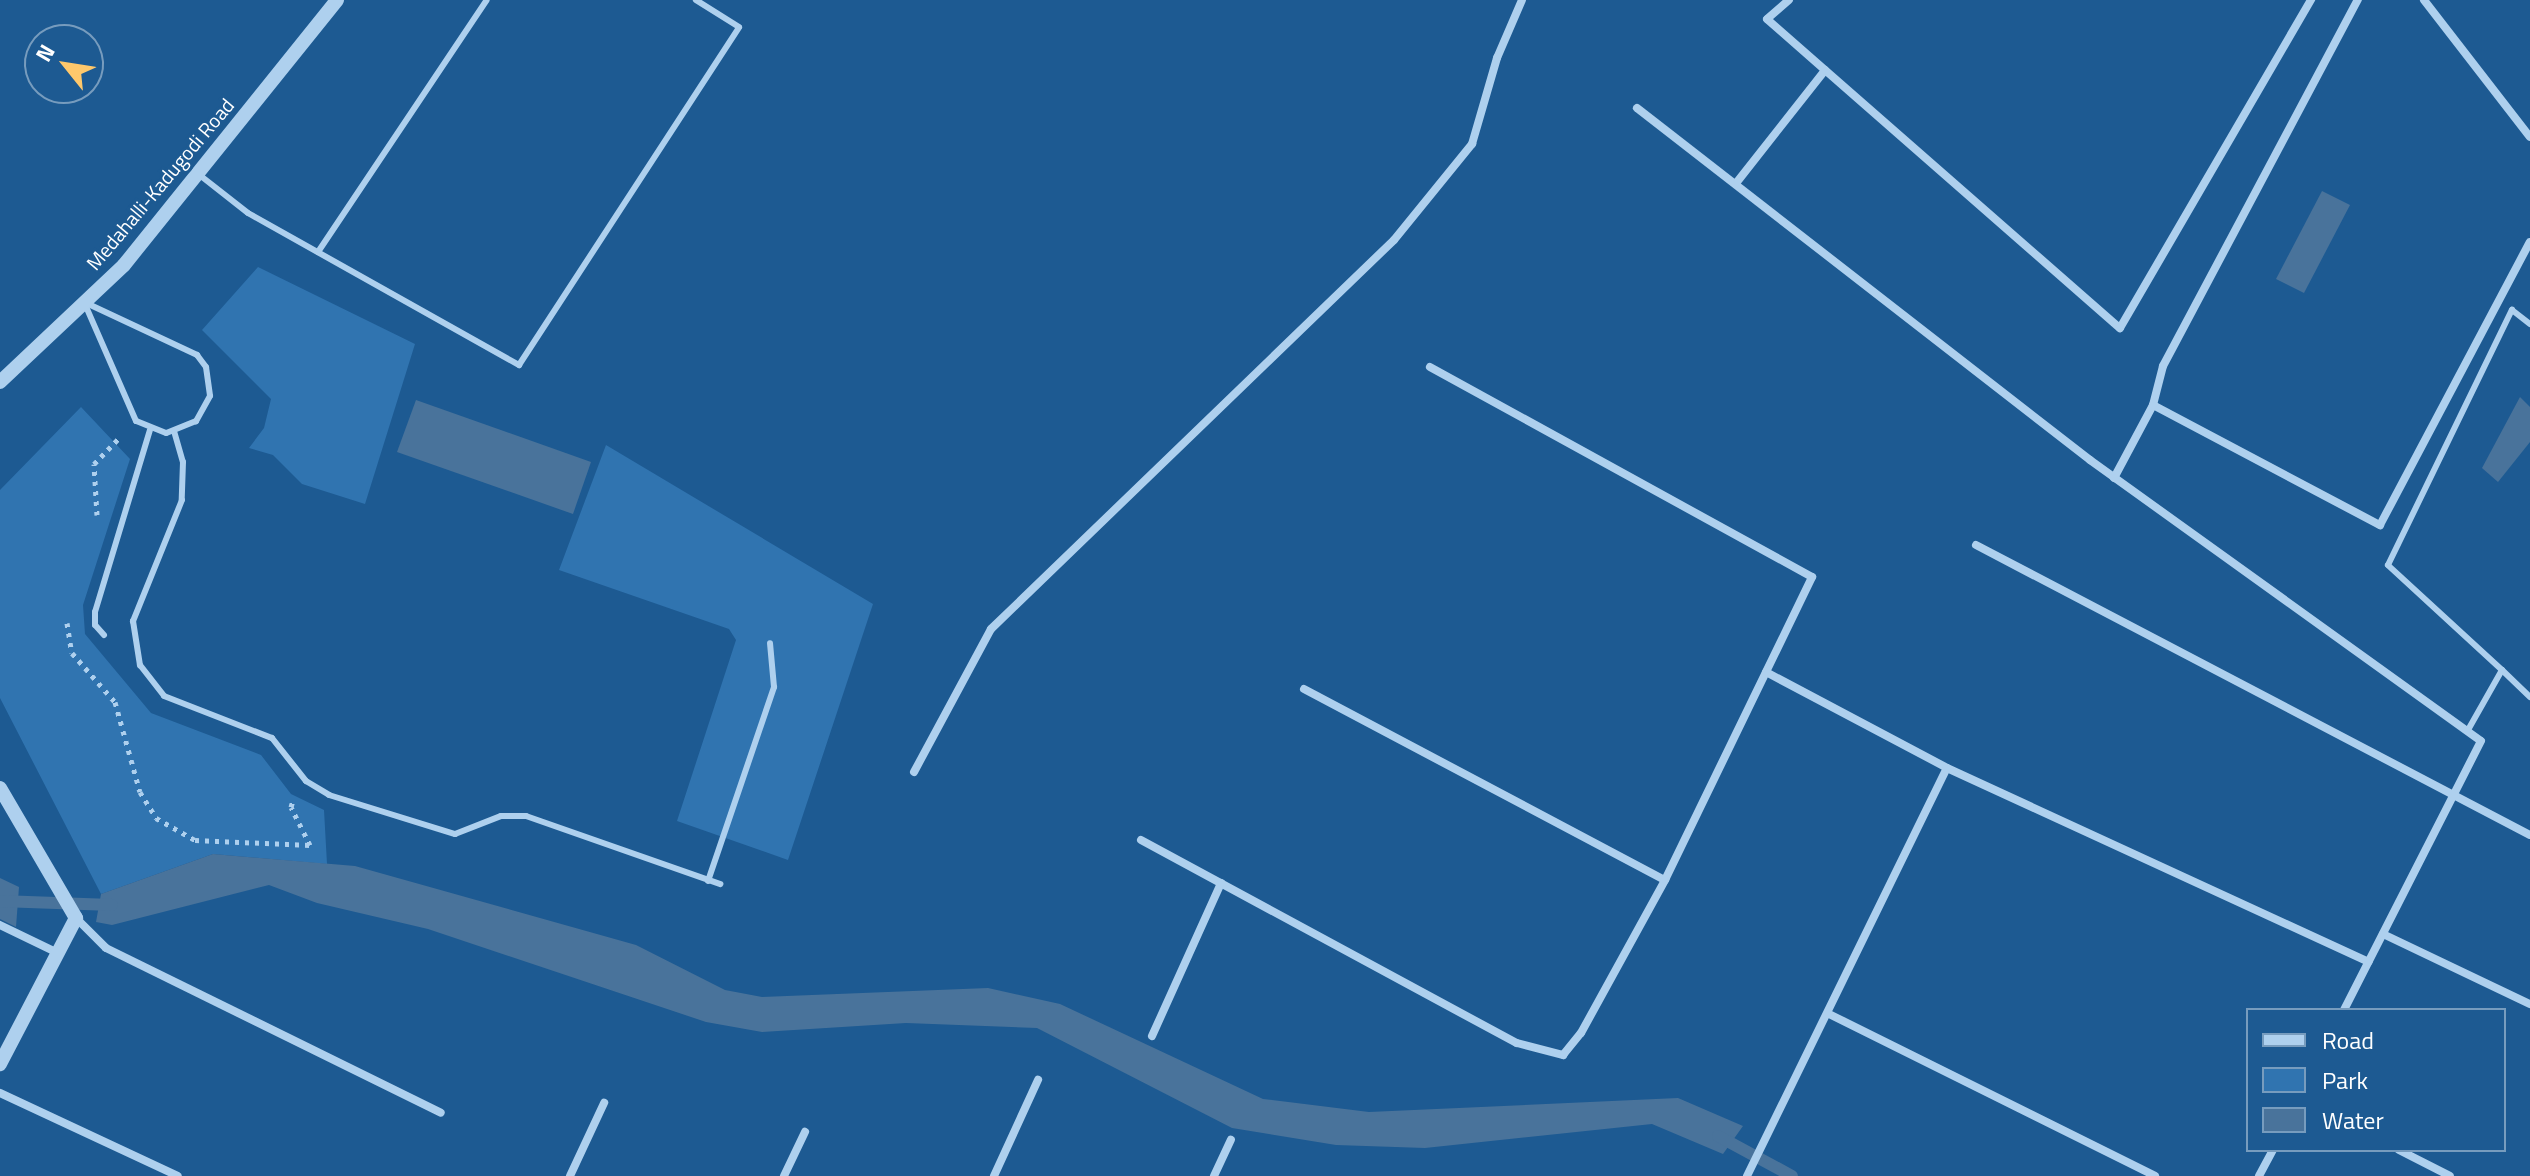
<!DOCTYPE html>
<style>
body{margin:0}
#map{position:relative;width:2530px;height:1176px;overflow:hidden;background:#1d5a92;font-family:"Titillium Web",sans-serif}
div>[style]{position:absolute}
.green>*{inset:0;background:#3074b0}
.water>*{inset:0;background:#49739b}
.stream>*{height:12px;margin:-6px;padding:0 6px;transform-origin:6px;border-radius:6px;background:#49739b}
.path>*{height:5px;margin-top:-2.5px;transform-origin:0;background:repeating-linear-gradient(90deg,#aed0ee 0 4px,transparent 0 10px)}
.service>*{height:6px;margin:-3px;padding:0 3px;transform-origin:3px;border-radius:3px;background:#aed0ee}
.minor>*{height:8px;margin:-4px;padding:0 4px;transform-origin:4px;border-radius:4px;background:#aed0ee}
.tertiary>*{height:14px;margin:-7px;padding:0 7px;transform-origin:7px;border-radius:7px;background:#aed0ee}
span{translate:-50% -50%;white-space:nowrap;text-align:center;line-height:1.15;-webkit-text-stroke:6px #1d5a92;paint-order:stroke}
.street-label{font-size:20px;color:#fff}
.legend{position:absolute;left:2246px;top:1008px;width:260px;height:144px;box-sizing:border-box;background:#1d5a92;border:2px solid #779cbe;margin:0;padding:10px 14px;list-style:none;font-size:24px;color:#fff}
.legend li{display:flex;align-items:center;gap:16px;height:40px}
.legend b{width:40px;border:2px solid #779cbe}
.north{position:absolute;left:24px;top:24px;width:80px;height:80px;box-sizing:border-box;background:#1d5a92;border:2px solid #779cbe;border-radius:50%;rotate:300deg;font-size:22px;font-weight:700;line-height:32px;text-align:center;color:#fff}
.north::after{content:'';display:block;margin:auto;width:28px;height:36px;background:#fec86c;clip-path:polygon(50% 0,100% 100%,50% 72%,0 100%)}
</style>
<div id="map">
<div class="green">
<i style="clip-path:polygon(258px 267px,415px 344px,365px 504px,302px 484px,273px 455px,249px 448px,264px 428px,271px 399px,202px 330px)"></i>
<i style="clip-path:polygon(81px 407px,130px 459px,83px 605px,85px 634px,151px 713px,261px 755px,291px 794px,324px 810px,327px 864px,213px 854px,101px 894px,0 698px,0 490px)"></i>
<i style="clip-path:polygon(606px 445px,873px 604px,788px 860px,677px 821px,736px 640px,729px 629px,559px 570px)"></i>
</div>
<div class="water">
<i style="clip-path:polygon(2322px 191px,2350px 205px,2304px 293px,2276px 279px)"></i>
<i style="clip-path:polygon(2520px 397px,2530px 407px,2530px 442px,2498px 482px,2482px 468px)"></i>
<i style="clip-path:polygon(416px 400px,591px 462px,573px 514px,397px 452px)"></i>
<i style="clip-path:polygon(213px 854px,355px 866px,636px 945px,725px 990px,762px 997px,988px 988px,1060px 1004px,1263px 1099px,1369px 1112px,1678px 1098px,1743px 1126px,1723px 1154px,1652px 1124px,1425px 1148px,1336px 1145px,1232px 1128px,1037px 1028px,906px 1023px,762px 1032px,706px 1022px,428px 929px,317px 903px,269px 885px,112px 925px,96px 922px,101px 894px)"></i>
<i style="clip-path:polygon(0 878px,19px 887px,16px 927px,0 919px)"></i>
</div>
<div class="stream">
<i style="left:0;top:901px;width:112px;rotate:2deg"></i>
<i style="left:1718px;top:1136px;width:84px;rotate:28.4deg"></i>
</div>
<div class="path">
<i style="left:97px;top:515px;width:51px;rotate:-93.4deg"></i>
<i style="left:94px;top:464px;width:35px;rotate:-46deg"></i>
<i style="left:67px;top:623px;width:30px;rotate:81deg"></i>
<i style="left:72px;top:653px;width:65px;rotate:48.7deg"></i>
<i style="left:115px;top:702px;width:93px;rotate:74.5deg"></i>
<i style="left:140px;top:792px;width:31px;rotate:58deg"></i>
<i style="left:156px;top:818px;width:45px;rotate:29.4deg"></i>
<i style="left:195px;top:840px;width:115px;rotate:2.5deg"></i>
<i style="left:310px;top:845px;width:42px;rotate:-116.6deg"></i>
<i style="left:291px;top:807px;width:7px;rotate:-74deg"></i>
</div>
<div class="service">
<i style="left:197px;top:173px;width:65px;rotate:38.1deg"></i>
<i style="left:248px;top:213px;width:311px;rotate:29.3deg"></i>
<i style="left:519px;top:365px;width:403px;rotate:-56.9deg"></i>
<i style="left:739px;top:27px;width:51px;rotate:-147.9deg"></i>
<i style="left:318px;top:252px;width:303px;rotate:-56.2deg"></i>
<i style="left:84px;top:302px;width:125px;rotate:25.1deg"></i>
<i style="left:197px;top:355px;width:15px;rotate:53deg"></i>
<i style="left:206px;top:367px;width:29px;rotate:82deg"></i>
<i style="left:210px;top:396px;width:29px;rotate:119deg"></i>
<i style="left:196px;top:421px;width:32px;rotate:158deg"></i>
<i style="left:166px;top:433px;width:32px;rotate:-158deg"></i>
<i style="left:136px;top:421px;width:130px;rotate:-113.6deg"></i>
<i style="left:174px;top:431px;width:32px;rotate:74deg"></i>
<i style="left:183px;top:462px;width:38px;rotate:92deg"></i>
<i style="left:182px;top:500px;width:131px;rotate:112deg"></i>
<i style="left:133px;top:621px;width:45px;rotate:81deg"></i>
<i style="left:140px;top:665px;width:39px;rotate:52deg"></i>
<i style="left:164px;top:696px;width:116px;rotate:21.3deg"></i>
<i style="left:272px;top:738px;width:55px;rotate:51.7deg"></i>
<i style="left:306px;top:781px;width:27px;rotate:31deg"></i>
<i style="left:329px;top:795px;width:132px;rotate:17.2deg"></i>
<i style="left:455px;top:834px;width:49px;rotate:-21.4deg"></i>
<i style="left:501px;top:816px;width:25px"></i>
<i style="left:526px;top:816px;width:206px;rotate:19.3deg"></i>
<i style="left:104px;top:635px;width:13px;rotate:-132deg"></i>
<i style="left:95px;top:625px;width:13px;rotate:-90deg"></i>
<i style="left:95px;top:612px;width:190px;rotate:-73.2deg"></i>
<i style="left:2502px;top:670px;width:39px;rotate:44deg"></i>
<i style="left:2468px;top:730px;width:69px;rotate:-60.5deg"></i>
<i style="left:2502px;top:670px;width:155px;rotate:-137.4deg"></i>
<i style="left:2388px;top:565px;width:284px;rotate:-64.1deg"></i>
<i style="left:2512px;top:310px;width:23px;rotate:38deg"></i>
<i style="left:708px;top:881px;width:205px;rotate:-71.2deg"></i>
<i style="left:774px;top:687px;width:44px;rotate:-95.2deg"></i>
</div>
<div class="minor">
<i style="left:2424px;top:0;width:173px;rotate:52.3deg"></i>
<i style="left:1825px;top:70px;width:392px;rotate:41.2deg"></i>
<i style="left:2120px;top:328px;width:380px;rotate:-59.8deg"></i>
<i style="left:1637px;top:108px;width:574px;rotate:37.85deg"></i>
<i style="left:2090px;top:460px;width:481px;rotate:35.7deg"></i>
<i style="left:2481px;top:741px;width:302px;rotate:117deg"></i>
<i style="left:1737px;top:182px;width:142px;rotate:-51.8deg"></i>
<i style="left:1825px;top:70px;width:77px;rotate:-138.7deg"></i>
<i style="left:1767px;top:19px;width:29px;rotate:-41deg"></i>
<i style="left:2153px;top:405px;width:257px;rotate:27.9deg"></i>
<i style="left:2380px;top:525px;width:320px;rotate:-62.1deg"></i>
<i style="left:2114px;top:478px;width:83px;rotate:-61.9deg"></i>
<i style="left:2153px;top:405px;width:40px;rotate:-75.6deg"></i>
<i style="left:2163px;top:366px;width:415px;rotate:-62deg"></i>
<i style="left:1976px;top:545px;width:625px;rotate:27.63deg"></i>
<i style="left:1766px;top:672px;width:205px;rotate:27.9deg"></i>
<i style="left:1947px;top:768px;width:464px;rotate:24.7deg"></i>
<i style="left:1304px;top:689px;width:408px;rotate:27.9deg"></i>
<i style="left:914px;top:772px;width:162px;rotate:-61.7deg"></i>
<i style="left:991px;top:629px;width:560px;rotate:-43.99deg"></i>
<i style="left:1394px;top:240px;width:124px;rotate:-50.9deg"></i>
<i style="left:1472px;top:144px;width:90px;rotate:-73.8deg"></i>
<i style="left:1497px;top:58px;width:63px;rotate:-66.7deg"></i>
<i style="left:1141px;top:840px;width:427px;rotate:28.4deg"></i>
<i style="left:1517px;top:1043px;width:48px;rotate:14.6deg"></i>
<i style="left:1563px;top:1055px;width:28px;rotate:-51deg"></i>
<i style="left:1581px;top:1033px;width:175px;rotate:-61.2deg"></i>
<i style="left:1665px;top:880px;width:337px;rotate:-64.1deg"></i>
<i style="left:1812px;top:577px;width:436px;rotate:-151.2deg"></i>
<i style="left:76px;top:918px;width:42px;rotate:45deg"></i>
<i style="left:106px;top:948px;width:373px;rotate:26.2deg"></i>
<i style="left:0;top:925px;width:64px;rotate:25.8deg"></i>
<i style="left:2383px;top:934px;width:163px;rotate:25.5deg"></i>
<i style="left:1829px;top:1014px;width:364px;rotate:26.4deg"></i>
<i style="left:1152px;top:1036px;width:168px;rotate:-65.7deg"></i>
<i style="left:0;top:1093px;width:196px;rotate:25deg"></i>
<i style="left:2399px;top:1150px;width:57px;rotate:27deg"></i>
<i style="left:570px;top:1176px;width:81px;rotate:-65deg"></i>
<i style="left:784px;top:1176px;width:49px;rotate:-64.5deg"></i>
<i style="left:994px;top:1176px;width:106px;rotate:-65.4deg"></i>
<i style="left:1214px;top:1176px;width:40px;rotate:-65deg"></i>
<i style="left:1747px;top:1176px;width:454px;rotate:-63.9deg"></i>
<i style="left:2259px;top:1176px;width:30px;rotate:-62deg"></i>
</div>
<div class="tertiary">
<i style="left:0;top:382px;width:170px;rotate:-43.3deg"></i>
<i style="left:124px;top:265px;width:340px;rotate:-51.2deg"></i>
<i style="left:0;top:788px;width:151px;rotate:59.7deg"></i>
<i style="left:76px;top:918px;width:165px;rotate:117.5deg"></i>
</div>
<div class="street-label">
<span style="left:160px;top:184px;rotate:-50deg">Medahalli-Kadugodi Road</span>
</div>
<ul class="legend">
<li><b style="height:10px;background:#aed0ee"></b>Road</li>
<li><b style="height:22px;background:#3074b0"></b>Park</li>
<li><b style="height:22px;background:#49739b"></b>Water</li>
</ul>
<div class="north">N</div>
</div>
